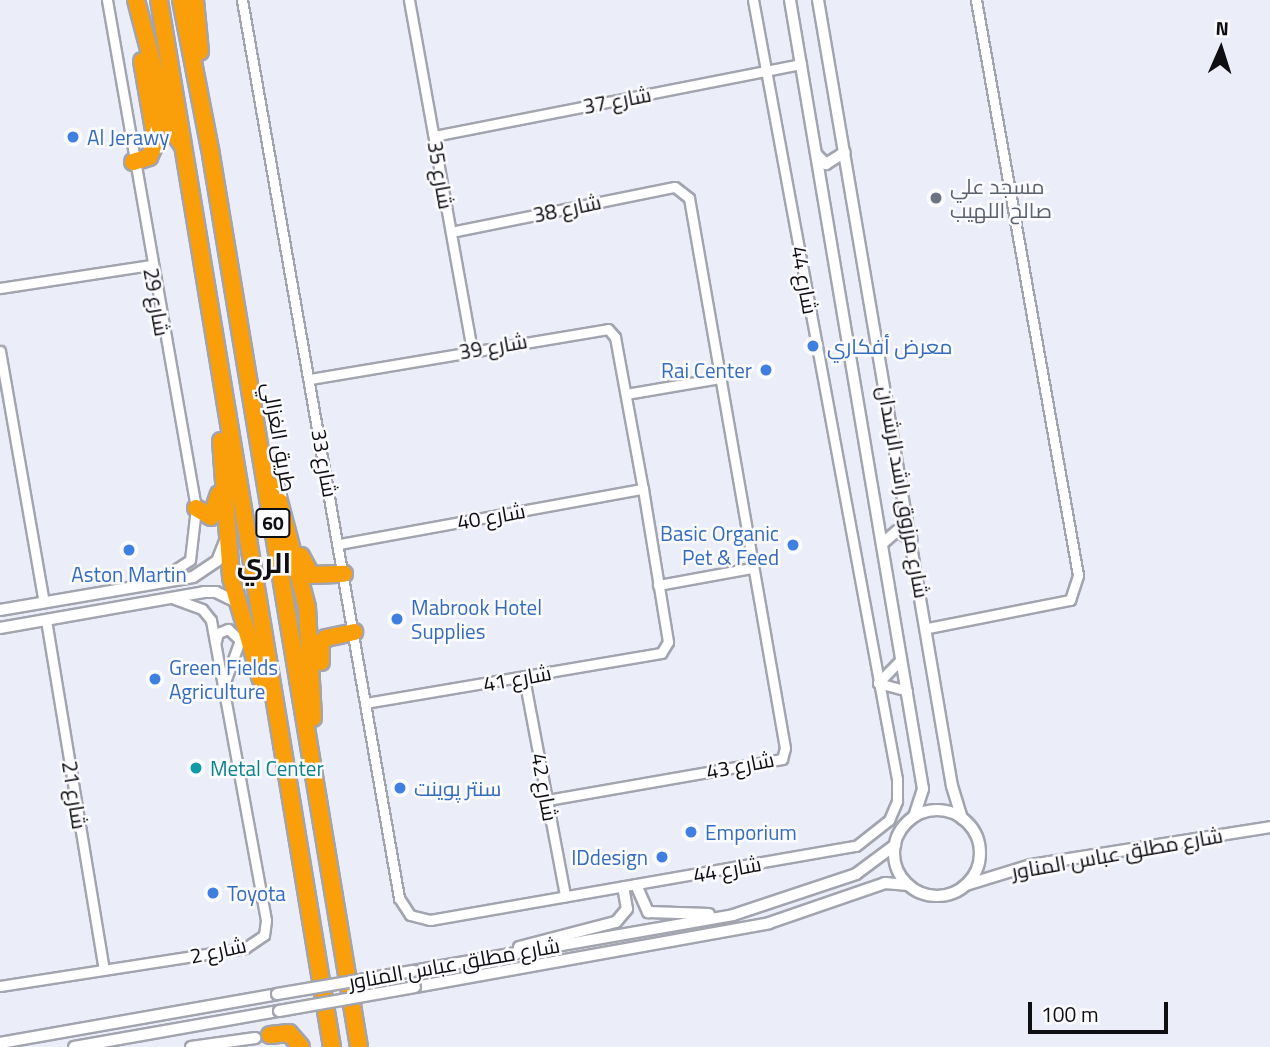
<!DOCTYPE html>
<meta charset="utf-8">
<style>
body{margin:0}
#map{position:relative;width:1270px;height:1047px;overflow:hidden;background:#ebeef9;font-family:"Titillium Web",Cairo,sans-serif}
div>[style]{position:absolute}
.roads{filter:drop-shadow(2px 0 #a2a4ae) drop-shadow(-2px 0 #a2a4ae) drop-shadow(0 2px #a2a4ae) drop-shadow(0 -2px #a2a4ae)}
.minor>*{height:9px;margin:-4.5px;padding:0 4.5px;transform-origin:4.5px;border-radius:4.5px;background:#fff}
.tertiary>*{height:10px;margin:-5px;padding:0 5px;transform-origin:5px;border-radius:5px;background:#fff}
.tertiary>.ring{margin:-5px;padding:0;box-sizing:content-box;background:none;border:10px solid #fff;border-radius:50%}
.motorway>*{height:16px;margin:-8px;padding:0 8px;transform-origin:8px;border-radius:8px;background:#fa9f09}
.bridges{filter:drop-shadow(2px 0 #a2a4ae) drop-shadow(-2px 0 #a2a4ae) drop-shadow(0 2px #a2a4ae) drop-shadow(0 -2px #a2a4ae)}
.tertiary-bridge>*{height:10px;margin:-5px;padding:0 5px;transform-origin:5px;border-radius:5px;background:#fff}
.dots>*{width:19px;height:19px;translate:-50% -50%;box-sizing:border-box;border:4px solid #fbfbfe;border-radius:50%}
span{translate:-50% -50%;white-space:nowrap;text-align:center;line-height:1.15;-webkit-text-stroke:5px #fbfbfe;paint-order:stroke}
.shield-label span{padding:2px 5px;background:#fbfbfe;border:2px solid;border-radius:5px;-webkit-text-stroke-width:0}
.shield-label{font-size:19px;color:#0f0f13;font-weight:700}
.street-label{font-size:21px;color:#0f0f13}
.shop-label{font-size:21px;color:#366cbe}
.left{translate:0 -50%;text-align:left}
.right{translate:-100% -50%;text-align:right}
.worship-label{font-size:21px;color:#5b616d}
.culture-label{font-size:21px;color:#0d838f}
.district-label{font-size:28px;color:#0f0f13;font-weight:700}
.north{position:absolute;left:1186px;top:14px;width:70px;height:70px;-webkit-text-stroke:5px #fbfbfe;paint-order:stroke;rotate:3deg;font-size:19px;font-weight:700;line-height:28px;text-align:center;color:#0f0f13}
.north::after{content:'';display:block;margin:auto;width:24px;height:32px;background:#0f0f13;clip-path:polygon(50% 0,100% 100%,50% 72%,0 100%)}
.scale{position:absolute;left:1028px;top:1002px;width:140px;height:32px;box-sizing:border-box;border:4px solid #0f0f13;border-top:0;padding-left:9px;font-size:21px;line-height:24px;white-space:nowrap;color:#0f0f13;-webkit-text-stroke:5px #fbfbfe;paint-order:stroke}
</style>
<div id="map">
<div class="roads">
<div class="minor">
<i style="left:107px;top:0;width:516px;rotate:80.06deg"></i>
<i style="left:196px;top:508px;width:52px;rotate:96.6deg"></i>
<i style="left:190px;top:560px;width:38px;rotate:147deg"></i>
<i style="left:242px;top:0;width:912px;rotate:80.08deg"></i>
<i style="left:399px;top:898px;width:20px;rotate:57deg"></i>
<i style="left:410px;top:915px;width:21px;rotate:14deg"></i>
<i style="left:430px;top:920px;width:432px;rotate:-9.9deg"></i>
<i style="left:856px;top:846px;width:42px;rotate:-38.2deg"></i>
<i style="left:889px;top:820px;width:21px;rotate:-67deg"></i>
<i style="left:897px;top:801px;width:22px;rotate:-90deg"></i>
<i style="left:897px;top:779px;width:792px;rotate:-100.47deg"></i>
<i style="left:409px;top:0;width:356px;rotate:79.8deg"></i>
<i style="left:434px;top:136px;width:374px;rotate:-11.1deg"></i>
<i style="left:451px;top:232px;width:228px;rotate:-11.4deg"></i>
<i style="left:675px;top:187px;width:18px;rotate:38deg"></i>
<i style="left:689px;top:198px;width:558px;rotate:80.1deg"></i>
<i style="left:785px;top:748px;width:11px;rotate:105deg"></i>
<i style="left:782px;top:759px;width:238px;rotate:170.1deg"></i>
<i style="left:0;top:288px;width:152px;rotate:-8.7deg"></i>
<i style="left:0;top:351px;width:255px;rotate:80.1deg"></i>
<i style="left:310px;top:379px;width:302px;rotate:-9.5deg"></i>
<i style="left:608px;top:329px;width:11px;rotate:49deg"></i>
<i style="left:615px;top:337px;width:155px;rotate:79.6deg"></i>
<i style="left:643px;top:489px;width:155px;rotate:80.7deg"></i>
<i style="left:668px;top:642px;width:13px;rotate:122deg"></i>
<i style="left:661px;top:653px;width:299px;rotate:170.4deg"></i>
<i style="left:626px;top:394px;width:95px;rotate:-9.7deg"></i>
<i style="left:339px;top:544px;width:309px;rotate:-10.3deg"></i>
<i style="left:658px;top:585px;width:96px;rotate:-10.3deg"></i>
<i style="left:46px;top:620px;width:354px;rotate:80.6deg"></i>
<i style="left:928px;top:628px;width:145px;rotate:-11.2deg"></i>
<i style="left:1070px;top:600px;width:26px;rotate:-72deg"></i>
<i style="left:1078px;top:575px;width:584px;rotate:-100.06deg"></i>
<i style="left:216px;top:641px;width:8px;rotate:-76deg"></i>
<i style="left:218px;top:633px;width:11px;rotate:-22deg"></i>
<i style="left:228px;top:629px;width:16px;rotate:43deg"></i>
<i style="left:240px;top:640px;width:45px;rotate:109.7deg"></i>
<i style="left:524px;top:678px;width:222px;rotate:79.3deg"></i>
<i style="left:878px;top:683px;width:33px;rotate:-46deg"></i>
<i style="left:878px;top:683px;width:30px;rotate:15deg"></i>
<i style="left:0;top:986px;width:248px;rotate:-8.8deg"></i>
<i style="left:245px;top:948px;width:23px;rotate:-34deg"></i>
<i style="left:264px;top:935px;width:15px;rotate:-82deg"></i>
<i style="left:266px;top:920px;width:305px;rotate:-100.4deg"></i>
<i style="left:211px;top:620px;width:14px;rotate:-129deg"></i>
<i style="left:202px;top:609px;width:29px;rotate:-160deg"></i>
</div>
<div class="tertiary">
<i style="left:790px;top:0;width:800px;rotate:80.43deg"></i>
<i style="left:923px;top:789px;width:29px;rotate:108deg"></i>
<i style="left:818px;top:0;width:797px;rotate:80.33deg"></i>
<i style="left:952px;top:786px;width:34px;rotate:73deg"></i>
<i style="left:817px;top:155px;width:13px;rotate:45deg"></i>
<i style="left:826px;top:164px;width:22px;rotate:-32deg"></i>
<i style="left:883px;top:543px;width:18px;rotate:-41deg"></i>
<i style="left:897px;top:531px;width:17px;rotate:31deg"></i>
<i style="left:0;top:610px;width:196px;rotate:-9.7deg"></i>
<i style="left:193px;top:577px;width:29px;rotate:-34deg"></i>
<i style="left:217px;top:561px;width:24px;rotate:-68deg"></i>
<i style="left:0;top:628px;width:207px;rotate:-10deg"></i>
<i style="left:204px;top:592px;width:12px"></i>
<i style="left:216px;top:592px;width:25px;rotate:26deg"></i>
<i class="ring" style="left:894px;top:810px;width:76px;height:76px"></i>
<i style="left:636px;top:885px;width:30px;rotate:66deg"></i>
<i style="left:648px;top:912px;width:61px;rotate:1.9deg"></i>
<i style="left:966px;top:885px;width:68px;rotate:-17.1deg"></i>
<i style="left:1031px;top:865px;width:242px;rotate:-9deg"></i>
<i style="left:519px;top:947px;width:100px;rotate:-14.5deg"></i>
<i style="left:616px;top:922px;width:17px;rotate:-50deg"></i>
<i style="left:627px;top:909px;width:22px;rotate:-100deg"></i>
<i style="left:413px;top:971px;width:325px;rotate:-9.9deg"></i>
<i style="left:733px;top:915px;width:130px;rotate:-18.4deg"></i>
<i style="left:856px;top:874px;width:49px;rotate:-36.6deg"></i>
<i style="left:415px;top:987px;width:360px;rotate:-10.2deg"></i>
<i style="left:769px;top:923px;width:123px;rotate:-19deg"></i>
<i style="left:885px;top:883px;width:23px;rotate:5deg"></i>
<i style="left:0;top:1043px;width:281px;rotate:-10deg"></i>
<i style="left:74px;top:1047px;width:208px;rotate:-10deg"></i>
<i style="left:191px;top:1047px;width:65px;rotate:-8deg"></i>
</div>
<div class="motorway">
<i style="left:136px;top:0;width:130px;rotate:75.3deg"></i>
<i style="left:169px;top:126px;width:24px;rotate:55deg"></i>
<i style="left:159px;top:0;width:1061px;rotate:80.62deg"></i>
<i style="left:181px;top:0;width:158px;rotate:79deg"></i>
<i style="left:211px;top:155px;width:904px;rotate:80.58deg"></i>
<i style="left:195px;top:0;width:52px;rotate:84.5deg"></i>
<i style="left:133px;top:162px;width:17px;rotate:-17deg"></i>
<i style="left:149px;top:157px;width:17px;rotate:-65deg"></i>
<i style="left:156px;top:142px;width:82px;rotate:-99.8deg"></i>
<i style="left:221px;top:441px;width:137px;rotate:85.8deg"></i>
<i style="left:231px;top:578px;width:106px;rotate:73.6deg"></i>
<i style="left:275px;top:486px;width:125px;rotate:75.2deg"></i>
<i style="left:307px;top:607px;width:111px;rotate:86.9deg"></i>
<i style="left:196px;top:508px;width:17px;rotate:31deg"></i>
<i style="left:211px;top:517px;width:24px;rotate:-71deg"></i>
<i style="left:301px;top:556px;width:21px;rotate:62deg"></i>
<i style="left:311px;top:575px;width:33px;rotate:-2deg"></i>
<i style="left:321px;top:662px;width:19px;rotate:-90deg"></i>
<i style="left:321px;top:643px;width:7px;rotate:-45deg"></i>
<i style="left:326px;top:638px;width:29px;rotate:-12deg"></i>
<i style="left:270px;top:1035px;width:19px;rotate:-6deg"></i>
<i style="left:289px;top:1033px;width:18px;rotate:49deg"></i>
</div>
</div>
<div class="bridges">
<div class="tertiary-bridge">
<i style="left:277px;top:994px;width:138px;rotate:-9.6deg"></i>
<i style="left:279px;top:1011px;width:138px;rotate:-10deg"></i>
</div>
</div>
<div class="dots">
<i style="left:73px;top:137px;background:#3f7fe0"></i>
<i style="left:936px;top:198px;background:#6b7280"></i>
<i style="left:813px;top:346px;background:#3f7fe0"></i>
<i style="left:766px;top:370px;background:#3f7fe0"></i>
<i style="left:793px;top:545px;background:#3f7fe0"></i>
<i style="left:129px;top:550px;background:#3f7fe0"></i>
<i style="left:397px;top:619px;background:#3f7fe0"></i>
<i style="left:155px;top:679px;background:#3f7fe0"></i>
<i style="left:196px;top:768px;background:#0f9aa8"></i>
<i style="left:400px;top:788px;background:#3f7fe0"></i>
<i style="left:691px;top:832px;background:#3f7fe0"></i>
<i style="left:662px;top:857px;background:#3f7fe0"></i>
<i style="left:213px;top:893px;background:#3f7fe0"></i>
</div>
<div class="shield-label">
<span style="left:273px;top:523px">60</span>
</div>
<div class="street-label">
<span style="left:617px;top:100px;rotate:-11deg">شارع 37</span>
<span style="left:441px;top:175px;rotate:80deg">شارع 35</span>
<span style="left:567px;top:208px;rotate:-12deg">شارع 38</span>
<span style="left:805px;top:280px;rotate:80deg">شارع 44</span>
<span style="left:157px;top:302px;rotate:80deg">شارع 29</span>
<span style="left:493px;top:346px;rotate:-10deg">شارع 39</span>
<span style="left:280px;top:437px;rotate:80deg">طريق الغزالي</span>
<span style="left:325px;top:463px;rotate:80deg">شارع 33</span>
<span style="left:904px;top:492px;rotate:80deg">شارع مرزوق راشد الرشدان</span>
<span style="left:491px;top:516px;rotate:-10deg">شارع 40</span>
<span style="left:517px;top:678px;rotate:-10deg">شارع 41</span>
<span style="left:740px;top:765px;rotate:-11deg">شارع 43</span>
<span style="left:545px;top:787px;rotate:80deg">شارع 42</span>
<span style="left:75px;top:795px;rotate:81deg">شارع 21</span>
<span style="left:1117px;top:853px;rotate:-10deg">شارع مطلق عباس المناور</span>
<span style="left:727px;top:869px;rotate:-10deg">شارع 44</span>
<span style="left:218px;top:950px;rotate:-12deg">شارع 2</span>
<span style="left:454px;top:963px;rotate:-10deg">شارع مطلق عباس المناور</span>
</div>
<div class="shop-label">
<span class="left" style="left:87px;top:137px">Al Jerawy</span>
<span class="left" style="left:827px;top:346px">معرض أفكاري</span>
<span class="right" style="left:752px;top:370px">Rai Center</span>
<span class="right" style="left:779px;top:545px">Basic Organic<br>Pet &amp; Feed</span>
<span style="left:129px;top:574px">Aston Martin</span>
<span class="left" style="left:411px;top:619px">Mabrook Hotel<br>Supplies</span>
<span class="left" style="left:169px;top:679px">Green Fields<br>Agriculture</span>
<span class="left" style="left:414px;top:788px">سنتر پوينت</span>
<span class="left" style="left:705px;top:832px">Emporium</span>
<span class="right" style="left:648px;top:857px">IDdesign</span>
<span class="left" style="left:227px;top:893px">Toyota</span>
</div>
<div class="worship-label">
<span class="left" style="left:950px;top:198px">مسجد علي<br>صالح اللهيب</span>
</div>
<div class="culture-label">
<span class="left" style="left:210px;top:768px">Metal Center</span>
</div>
<div class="district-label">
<span style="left:264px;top:563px">الري</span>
</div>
<div class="north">N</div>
<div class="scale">100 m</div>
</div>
